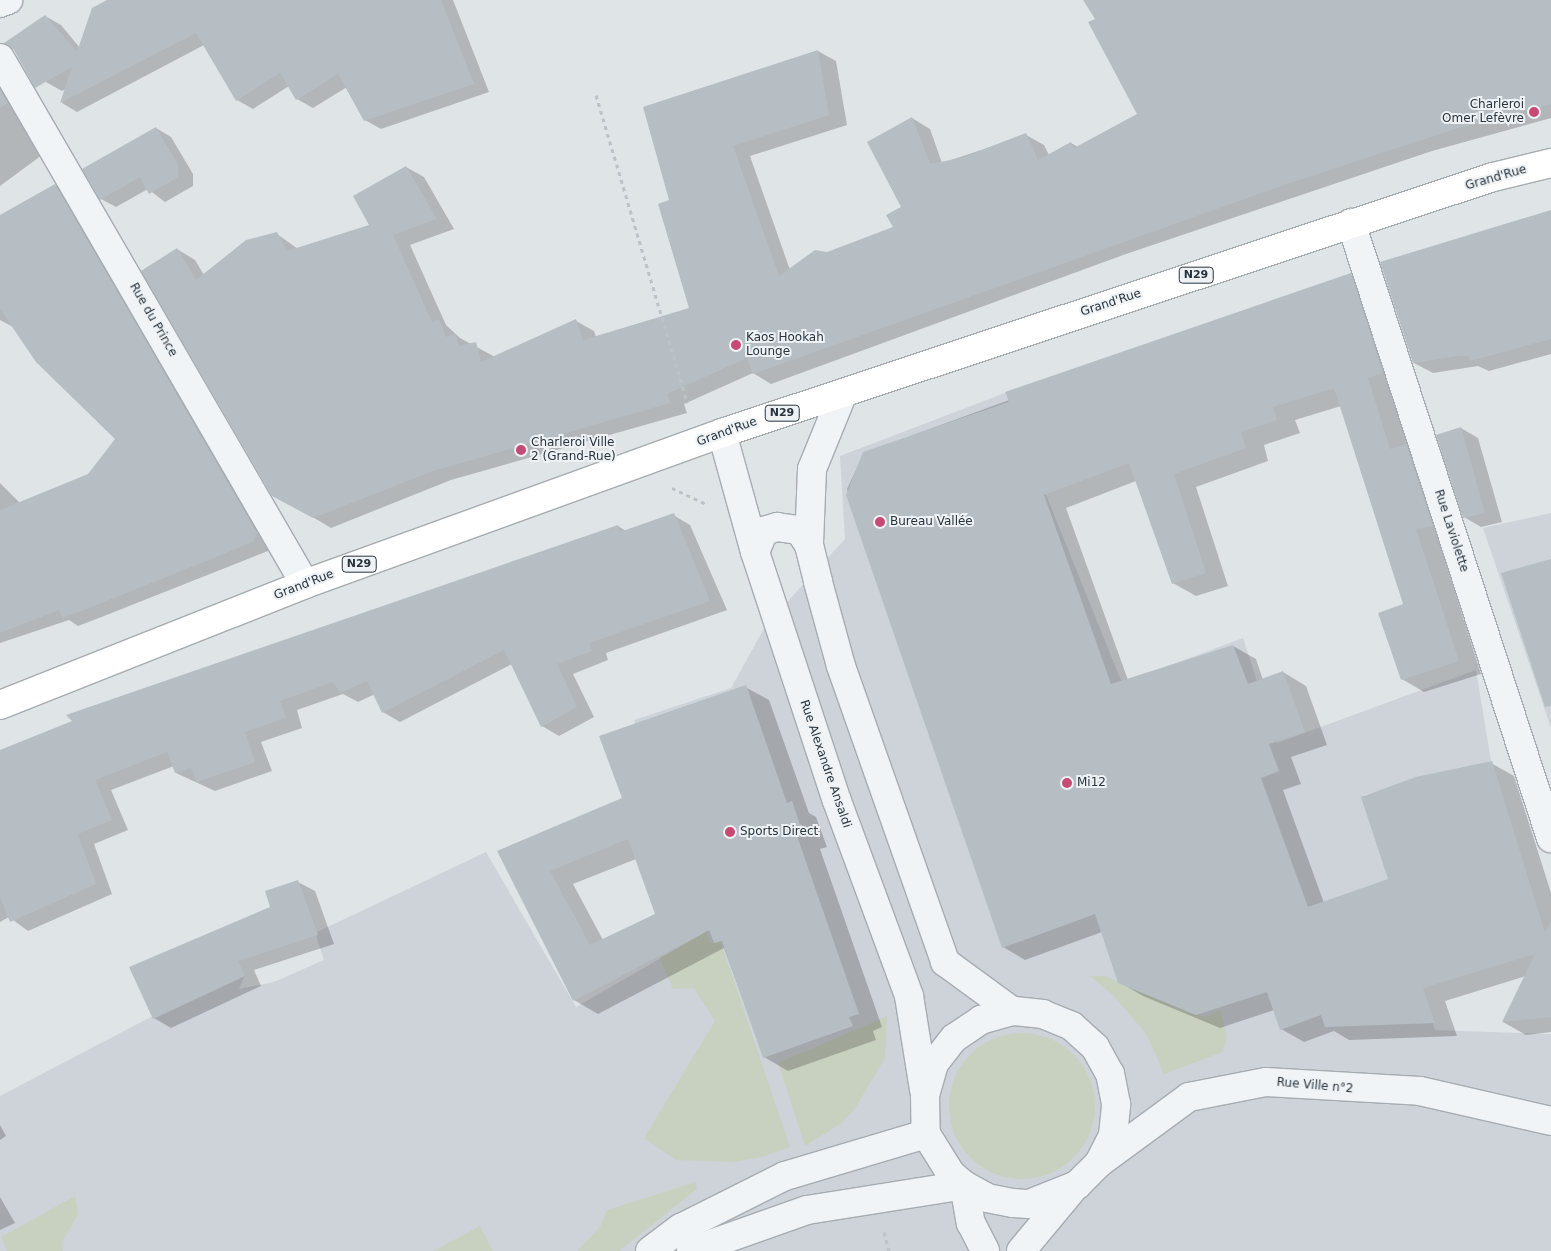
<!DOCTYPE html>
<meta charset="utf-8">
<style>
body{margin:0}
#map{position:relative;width:1551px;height:1251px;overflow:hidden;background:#dfe4e7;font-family:"DejaVu Sans",sans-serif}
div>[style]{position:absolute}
.built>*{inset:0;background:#cdd3d9}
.green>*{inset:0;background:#c8d1c0}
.round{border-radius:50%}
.shadow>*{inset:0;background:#0003}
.building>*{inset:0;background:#b6bec4}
.path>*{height:3px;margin-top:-1.5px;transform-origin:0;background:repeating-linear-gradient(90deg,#bdc2c6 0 4px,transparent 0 8px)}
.roads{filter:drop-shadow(1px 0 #a5acb1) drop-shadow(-1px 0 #a5acb1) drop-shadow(0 1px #a5acb1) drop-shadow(0 -1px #a5acb1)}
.minor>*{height:28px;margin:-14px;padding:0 14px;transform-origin:14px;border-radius:14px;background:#f1f4f6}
.major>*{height:28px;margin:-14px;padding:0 14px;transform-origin:14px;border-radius:14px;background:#fff}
.dots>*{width:14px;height:14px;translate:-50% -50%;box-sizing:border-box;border:2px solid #eef2f5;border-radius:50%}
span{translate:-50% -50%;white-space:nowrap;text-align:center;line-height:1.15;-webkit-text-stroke:4px #eef2f5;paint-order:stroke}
.shield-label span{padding:1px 4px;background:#eef2f5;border:1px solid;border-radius:4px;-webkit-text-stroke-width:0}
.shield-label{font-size:11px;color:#29343d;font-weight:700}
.poi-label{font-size:12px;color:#29343d}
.right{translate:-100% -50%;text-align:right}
.left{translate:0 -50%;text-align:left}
.street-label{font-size:12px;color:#29343d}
</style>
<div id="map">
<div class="built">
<i style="clip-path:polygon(1005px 393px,1122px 683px,1243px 638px,1277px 743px,1476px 670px,1491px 761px,1364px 795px,1435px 1030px,1551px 1034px,1551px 1251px,0 1251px,0 1096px,147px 1019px,245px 975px,239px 989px,274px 982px,324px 960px,315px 933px,486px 852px,576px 1007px,706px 932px,634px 720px,731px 688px,766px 625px,845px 539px,840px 456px)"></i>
<i style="clip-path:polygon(1551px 513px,1551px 728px,1483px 528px)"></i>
</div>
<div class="green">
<i style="clip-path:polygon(706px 932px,710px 943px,720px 940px,790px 1147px,762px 1157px,733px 1162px,676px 1160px,644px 1138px,715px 1021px,694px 988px,673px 989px,660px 958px)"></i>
<i style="clip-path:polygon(1090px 976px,1105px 976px,1205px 1017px,1221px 1010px,1227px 1037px,1223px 1052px,1164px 1074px,1147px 1035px,1113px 995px)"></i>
<i style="clip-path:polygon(887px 1016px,885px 1058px,856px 1107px,842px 1123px,805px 1146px,778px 1063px)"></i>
<i class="round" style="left:949px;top:1033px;width:146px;height:146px"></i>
<i style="clip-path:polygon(696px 1182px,697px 1189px,619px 1251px,577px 1251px,600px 1227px,607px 1210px)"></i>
<i style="clip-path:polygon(75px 1196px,78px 1215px,62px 1242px,63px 1251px,7px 1251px,1px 1237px)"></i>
<i style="clip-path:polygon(480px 1226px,493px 1251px,433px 1251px)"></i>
</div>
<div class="shadow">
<i style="clip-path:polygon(110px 0,453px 0,489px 92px,381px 129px,365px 120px,347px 87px,313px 108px,297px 99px,289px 86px,253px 109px,237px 100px,204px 45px,77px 112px,62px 103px,67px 88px,62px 91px,46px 82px,45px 16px,61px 25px,80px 48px)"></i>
<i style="clip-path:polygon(1084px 0,1551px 0,1551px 118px,1432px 151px,1126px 254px,771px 384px,753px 373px,684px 404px,687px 413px,451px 480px,331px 528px,274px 494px,177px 249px,195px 260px,204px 275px,277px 234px,298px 249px,370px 226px,406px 167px,424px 177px,454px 229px,410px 245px,446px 325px,460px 338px,495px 357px,576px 321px,594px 331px,596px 337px,691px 309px,670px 201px,644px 107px,818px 51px,836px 61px,847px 125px,750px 156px,790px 270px,895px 228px,903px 207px,912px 118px,930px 129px,942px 163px,1026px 135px,1044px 145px,1049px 155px,1071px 143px,1078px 147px,1139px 115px,1097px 19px)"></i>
<i style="clip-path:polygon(0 84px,22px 112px,17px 115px,42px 155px,0 186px)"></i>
<i style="clip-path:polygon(156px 128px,171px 137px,193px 174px,193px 186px,165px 202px,148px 189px,116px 207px,101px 199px)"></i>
<i style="clip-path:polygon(55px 185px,70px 194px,272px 542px,268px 551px,99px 618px,78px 626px,69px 620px,0 643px,0 483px,20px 503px,89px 475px,117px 439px,15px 328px,0 320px,0 216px)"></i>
<i style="clip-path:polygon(1551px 211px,1551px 354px,1489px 371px,1478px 366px,1433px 373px,1414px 363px,1382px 263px)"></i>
<i style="clip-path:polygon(1351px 275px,1374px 288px,1406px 386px,1390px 391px,1408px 446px,1429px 458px,1455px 538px,1439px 542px,1481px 674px,1424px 692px,1402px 679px,1405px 605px,1341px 406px,1295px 420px,1300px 433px,1264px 445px,1268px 461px,1196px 487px,1228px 586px,1196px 596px,1173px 583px,1136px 481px,1066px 508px,1128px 680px,1233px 646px,1256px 659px,1263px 680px,1283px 672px,1306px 686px,1327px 745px,1291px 757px,1301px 784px,1283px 790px,1324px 903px,1389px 880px,1491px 763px,1514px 776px,1551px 893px,1551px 1032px,1526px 1035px,1503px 1022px,1526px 976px,1445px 1001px,1457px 1036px,1349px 1040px,1334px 1031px,1304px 1042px,1281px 1029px,1274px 1010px,1220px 1028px,1143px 996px,1119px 982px,1102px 932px,1025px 960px,1003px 947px,847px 489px,864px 453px)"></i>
<i style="clip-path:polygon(1461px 428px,1478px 438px,1502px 522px,1481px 527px,1464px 517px)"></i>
<i style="clip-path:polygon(673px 515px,690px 525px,727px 610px,606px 653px,608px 660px,573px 674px,594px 717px,559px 736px,542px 726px,512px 664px,400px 722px,383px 712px,375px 694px,358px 702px,343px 694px,297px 710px,302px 728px,261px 742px,272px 771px,215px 791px,176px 773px,174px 766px,111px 790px,128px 830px,94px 844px,112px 894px,28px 931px,9px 917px,0 922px,0 752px,618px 526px,626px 531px)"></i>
<i style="clip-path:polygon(evenodd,745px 687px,769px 700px,809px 813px,816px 817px,827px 847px,820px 849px,882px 1027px,873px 1031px,876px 1040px,788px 1071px,764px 1057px,724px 948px,598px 1014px,574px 1000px,499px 851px,623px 799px,745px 687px,636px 859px,656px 914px,603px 940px,573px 884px,636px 859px)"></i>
<i style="clip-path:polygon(298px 882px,315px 891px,334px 944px,254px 970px,261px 986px,171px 1028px,154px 1018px)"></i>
<i style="clip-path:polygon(0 1125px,6px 1136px,0 1140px)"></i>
<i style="clip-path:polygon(0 1197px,15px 1223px,0 1230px)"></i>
</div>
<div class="building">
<i style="clip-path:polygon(107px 0,441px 0,474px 84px,364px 121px,338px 74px,296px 100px,280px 73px,236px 101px,196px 33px,60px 103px,72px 67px,35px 88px,14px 50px,4px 43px,45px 15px,77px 52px,92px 8px)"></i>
<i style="clip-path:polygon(1083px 0,1551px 0,1551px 104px,1455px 129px,1287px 184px,753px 374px,747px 358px,667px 394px,670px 403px,433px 471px,313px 518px,272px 496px,141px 271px,177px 248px,196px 280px,246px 240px,277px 232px,287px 251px,369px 225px,353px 196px,406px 166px,437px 219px,393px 235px,432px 322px,439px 319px,446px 337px,455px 334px,459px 346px,476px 342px,481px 362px,576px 319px,583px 340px,689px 308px,658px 204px,669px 200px,643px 107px,818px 50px,829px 115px,733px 146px,779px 276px,815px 250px,827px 252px,893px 227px,886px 215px,901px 207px,867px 142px,912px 117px,930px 164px,961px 158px,1026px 133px,1038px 160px,1071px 142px,1074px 148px,1137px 114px,1088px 22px,1095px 19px)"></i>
<i style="clip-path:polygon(0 89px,8px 103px,0 108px)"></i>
<i style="clip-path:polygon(156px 127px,178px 165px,178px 177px,149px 194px,140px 177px,100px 200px,82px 169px)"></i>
<i style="clip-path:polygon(55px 184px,257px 533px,253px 542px,84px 610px,62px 618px,59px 610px,0 633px,0 510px,88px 474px,115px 439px,36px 362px,0 309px,0 215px)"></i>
<i style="clip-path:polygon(1551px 210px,1551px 339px,1470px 361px,1468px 356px,1458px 356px,1413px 363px,1380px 262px)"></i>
<i style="clip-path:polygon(1351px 273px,1383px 373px,1368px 378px,1390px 449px,1406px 444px,1433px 526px,1416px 529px,1459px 661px,1401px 680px,1378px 613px,1403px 604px,1334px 388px,1273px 407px,1277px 420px,1241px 432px,1246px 448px,1174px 474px,1206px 573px,1172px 584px,1129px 463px,1044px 495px,1111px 684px,1233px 645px,1248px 684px,1283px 671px,1305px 732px,1269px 744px,1279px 771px,1261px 778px,1308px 907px,1388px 879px,1361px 797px,1416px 777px,1492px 761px,1545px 933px,1551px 922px,1551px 1017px,1502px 1022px,1535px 954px,1423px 988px,1435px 1023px,1325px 1027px,1321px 1015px,1280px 1030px,1267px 992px,1196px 1015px,1118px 983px,1095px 914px,1002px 948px,846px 495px,863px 452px,1009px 402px,1005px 392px)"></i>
<i style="clip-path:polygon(1461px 427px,1485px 513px,1463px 518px,1436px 435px)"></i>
<i style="clip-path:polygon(674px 513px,710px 601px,589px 643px,592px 651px,557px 664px,577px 707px,541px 727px,504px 650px,382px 713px,367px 681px,340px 693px,333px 682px,280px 701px,286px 718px,245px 732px,255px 762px,197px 782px,191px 768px,175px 773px,167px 752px,95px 780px,112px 820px,78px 834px,96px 884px,10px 922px,0 897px,0 750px,72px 721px,66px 715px,618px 525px,620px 532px)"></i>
<i style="clip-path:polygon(1551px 559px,1551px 706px,1545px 707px,1501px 573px)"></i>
<i style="clip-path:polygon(evenodd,746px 685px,787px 803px,792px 801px,803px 834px,797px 836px,859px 1014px,849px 1017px,853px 1026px,763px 1058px,722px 941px,714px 943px,709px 930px,573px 1001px,497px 851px,622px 798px,599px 736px,746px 685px,628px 839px,655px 914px,590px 945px,550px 871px,628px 839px)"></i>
<i style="clip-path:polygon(298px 880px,318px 935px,238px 961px,245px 976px,153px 1019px,129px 967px,270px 907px,265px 891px)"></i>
</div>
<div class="path">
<i style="left:596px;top:95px;width:321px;rotate:73.5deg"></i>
<i style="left:672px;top:488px;width:38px;rotate:25deg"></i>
<i style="left:884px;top:1232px;width:20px;rotate:75deg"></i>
</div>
<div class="roads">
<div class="minor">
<i style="left:0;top:3px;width:9px;rotate:-21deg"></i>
<i style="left:0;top:58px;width:608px;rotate:59.89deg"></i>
<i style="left:1351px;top:223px;width:647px;rotate:71.99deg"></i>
<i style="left:843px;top:393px;width:82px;rotate:112.2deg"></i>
<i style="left:812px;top:469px;width:76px;rotate:92.3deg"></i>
<i style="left:809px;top:545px;width:38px;rotate:76deg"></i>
<i style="left:818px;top:582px;width:87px;rotate:74.7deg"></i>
<i style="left:841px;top:666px;width:314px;rotate:70.6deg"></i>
<i style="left:945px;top:962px;width:83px;rotate:36.2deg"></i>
<i style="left:722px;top:433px;width:123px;rotate:74.5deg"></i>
<i style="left:755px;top:552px;width:262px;rotate:71.8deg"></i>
<i style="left:837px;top:801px;width:208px;rotate:69.7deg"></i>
<i style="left:909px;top:996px;width:95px;rotate:80.9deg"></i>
<i style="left:755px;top:552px;width:23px;rotate:-67deg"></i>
<i style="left:764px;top:531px;width:14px;rotate:-17deg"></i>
<i style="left:777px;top:527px;width:22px;rotate:8deg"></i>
<i style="left:799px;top:530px;width:18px;rotate:56deg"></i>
<i style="left:1099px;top:1163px;width:31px;rotate:-63deg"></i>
<i style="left:1113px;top:1135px;width:31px;rotate:-84deg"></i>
<i style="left:1116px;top:1104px;width:31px;rotate:-101deg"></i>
<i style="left:1110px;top:1074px;width:31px;rotate:-119deg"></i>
<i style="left:1095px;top:1047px;width:31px;rotate:-138deg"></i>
<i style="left:1072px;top:1026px;width:31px;rotate:-158deg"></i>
<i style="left:1043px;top:1014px;width:31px;rotate:-174deg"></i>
<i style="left:1012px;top:1011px;width:32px;rotate:164deg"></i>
<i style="left:981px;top:1020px;width:32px;rotate:146deg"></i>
<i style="left:954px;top:1038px;width:33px;rotate:128deg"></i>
<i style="left:934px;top:1064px;width:32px;rotate:106deg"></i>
<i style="left:925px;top:1095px;width:39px;rotate:89deg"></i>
<i style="left:926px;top:1134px;width:47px;rotate:58deg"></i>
<i style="left:951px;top:1174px;width:17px;rotate:40deg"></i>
<i style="left:964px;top:1185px;width:26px;rotate:29deg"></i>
<i style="left:987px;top:1198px;width:26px;rotate:11deg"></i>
<i style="left:1013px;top:1203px;width:16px;rotate:4deg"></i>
<i style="left:1029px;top:1204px;width:52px;rotate:-21.6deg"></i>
<i style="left:1077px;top:1185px;width:31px;rotate:-45deg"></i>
<i style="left:1099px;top:1163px;width:112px;rotate:-36.3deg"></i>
<i style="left:1189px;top:1097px;width:78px;rotate:-11deg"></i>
<i style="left:1266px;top:1082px;width:154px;rotate:3.3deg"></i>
<i style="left:1420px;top:1091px;width:134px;rotate:12.9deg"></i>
<i style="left:964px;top:1185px;width:39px;rotate:80deg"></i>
<i style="left:971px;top:1223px;width:31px;rotate:63deg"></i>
<i style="left:650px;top:1251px;width:39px;rotate:-37deg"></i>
<i style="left:681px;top:1228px;width:116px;rotate:-26.6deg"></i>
<i style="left:785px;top:1176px;width:147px;rotate:-16.6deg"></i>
<i style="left:691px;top:1251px;width:123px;rotate:-19.5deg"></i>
<i style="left:807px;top:1210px;width:159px;rotate:-9deg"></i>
<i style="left:1021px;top:1251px;width:78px;rotate:-50.2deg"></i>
</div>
<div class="major">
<i style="left:0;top:705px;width:328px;rotate:-21.6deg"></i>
<i style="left:305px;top:584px;width:443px;rotate:-19.9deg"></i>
<i style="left:722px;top:433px;width:812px;rotate:-18.37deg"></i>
<i style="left:1493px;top:177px;width:60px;rotate:-13.6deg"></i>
</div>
</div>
<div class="dots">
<i style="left:1534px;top:112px;background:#c64a75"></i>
<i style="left:736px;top:345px;background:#c64a75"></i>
<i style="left:521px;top:450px;background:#c64a75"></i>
<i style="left:880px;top:522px;background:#c64a75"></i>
<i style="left:1067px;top:783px;background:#c64a75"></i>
<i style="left:730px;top:832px;background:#c64a75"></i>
</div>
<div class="shield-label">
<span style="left:1196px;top:275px">N29</span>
<span style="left:782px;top:413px">N29</span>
<span style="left:359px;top:564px">N29</span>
</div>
<div class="poi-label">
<span class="right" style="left:1524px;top:112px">Charleroi<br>Omer Lefèvre</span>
<span class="left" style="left:746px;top:345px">Kaos Hookah<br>Lounge</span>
<span class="left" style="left:531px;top:450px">Charleroi Ville<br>2 (Grand-Rue)</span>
<span class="left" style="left:890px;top:522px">Bureau Vallée</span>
<span class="left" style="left:1077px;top:783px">Mi12</span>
<span class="left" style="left:740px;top:832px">Sports Direct</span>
</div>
<div class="street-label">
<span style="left:1496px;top:178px;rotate:-16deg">Grand'Rue</span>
<span style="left:1111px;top:303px;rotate:-18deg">Grand'Rue</span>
<span style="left:153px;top:320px;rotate:60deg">Rue du Prince</span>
<span style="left:727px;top:432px;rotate:-20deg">Grand'Rue</span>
<span style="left:1451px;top:531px;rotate:72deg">Rue Laviolette</span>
<span style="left:304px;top:585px;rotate:-21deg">Grand'Rue</span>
<span style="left:825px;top:764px;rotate:71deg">Rue Alexandre Ansaldi</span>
<span style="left:1315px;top:1086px;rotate:5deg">Rue Ville n°2</span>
</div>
</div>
